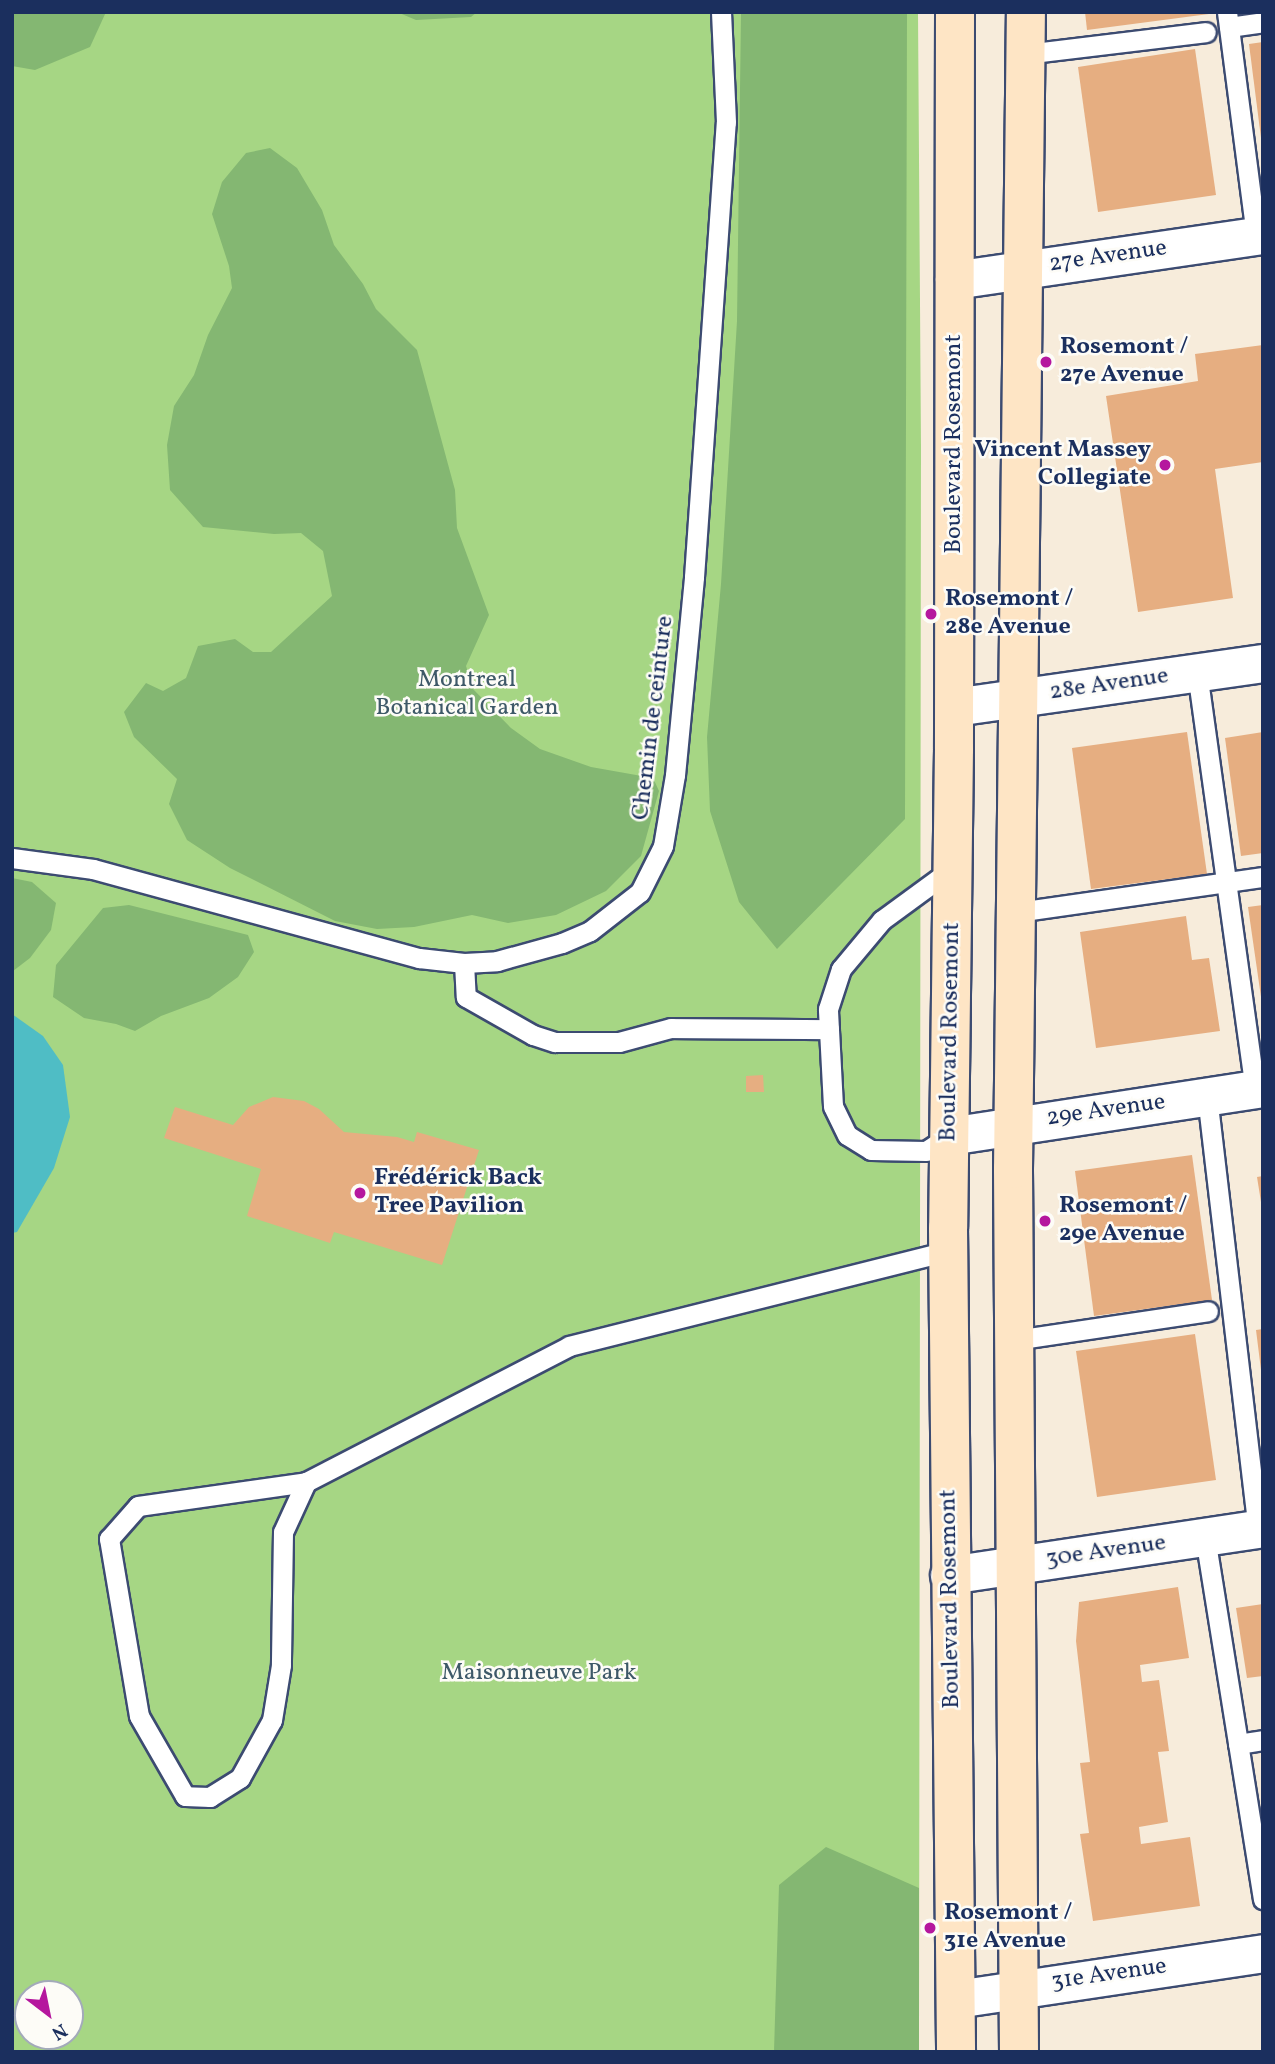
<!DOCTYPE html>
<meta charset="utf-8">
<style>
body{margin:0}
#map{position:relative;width:1275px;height:2064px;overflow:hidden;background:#f7ecdb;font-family:Vollkorn,serif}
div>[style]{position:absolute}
.green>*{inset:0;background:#a6d684}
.forest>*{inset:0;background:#84b772}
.water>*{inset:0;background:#4fbdc5}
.building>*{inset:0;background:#e6ae81}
.roads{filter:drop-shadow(2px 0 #3c4b71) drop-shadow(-2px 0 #3c4b71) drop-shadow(0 2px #3c4b71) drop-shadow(0 -2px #3c4b71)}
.lane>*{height:19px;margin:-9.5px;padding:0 9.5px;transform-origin:9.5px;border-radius:9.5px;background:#fff}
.street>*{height:37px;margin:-18.5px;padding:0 18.5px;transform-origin:18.5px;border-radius:18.5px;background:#fff}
.secondary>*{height:38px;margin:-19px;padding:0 19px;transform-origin:19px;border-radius:19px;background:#fee5c5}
.dots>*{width:19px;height:19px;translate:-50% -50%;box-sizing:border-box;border:4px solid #fdfcf7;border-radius:50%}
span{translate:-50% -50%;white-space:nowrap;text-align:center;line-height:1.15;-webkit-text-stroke:5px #fdfcf7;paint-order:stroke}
.street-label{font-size:24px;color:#1b2f5e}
.poi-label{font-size:24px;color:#1b2f5e;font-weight:700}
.left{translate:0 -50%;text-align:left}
.right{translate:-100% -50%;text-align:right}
.park-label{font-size:24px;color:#3e5968}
.frame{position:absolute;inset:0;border:14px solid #1b2f5e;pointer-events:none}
.north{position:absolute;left:14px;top:1980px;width:70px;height:70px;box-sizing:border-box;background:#fdfcf7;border:2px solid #a3aaba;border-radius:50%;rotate:148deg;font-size:19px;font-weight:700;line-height:28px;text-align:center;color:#1b2f5e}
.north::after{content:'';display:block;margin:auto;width:24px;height:32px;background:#b5179e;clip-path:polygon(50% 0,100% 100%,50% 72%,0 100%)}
</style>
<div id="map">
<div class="green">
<i style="clip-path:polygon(evenodd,12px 12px,918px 12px,921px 447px,919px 2052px,12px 2052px,12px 12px,28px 1994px,70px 1994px,70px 2036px,28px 2036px,28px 1994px)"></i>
</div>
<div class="forest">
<i style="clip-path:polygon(12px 12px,106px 12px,90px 47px,35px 70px,12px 66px)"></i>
<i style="clip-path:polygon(397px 12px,477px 12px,471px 17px,416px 20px)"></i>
<i style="clip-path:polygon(741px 12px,907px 12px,905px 819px,777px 949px,739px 902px,710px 811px,707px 737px,721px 584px,737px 321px)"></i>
<i style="clip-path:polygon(270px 148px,297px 168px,322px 210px,334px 245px,363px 284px,376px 309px,417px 350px,455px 490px,457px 528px,489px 615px,466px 666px,473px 689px,511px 728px,540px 749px,591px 767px,653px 778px,659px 791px,641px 856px,606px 891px,556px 915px,508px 923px,472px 915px,414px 927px,377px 929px,335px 921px,230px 868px,187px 840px,169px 804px,177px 779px,134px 737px,124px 712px,146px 683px,163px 691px,186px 678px,198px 646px,235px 639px,253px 652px,271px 652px,332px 596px,323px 551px,301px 533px,274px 534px,203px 527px,170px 490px,167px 445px,174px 406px,194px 375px,208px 335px,232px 288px,229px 266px,212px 214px,222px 182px,246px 153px)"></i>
<i style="clip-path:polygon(12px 878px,32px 882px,56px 903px,51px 930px,30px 958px,13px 971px)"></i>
<i style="clip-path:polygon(129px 905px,248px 935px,254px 952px,238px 977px,209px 998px,161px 1016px,135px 1031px,116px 1024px,84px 1018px,53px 997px,56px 965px,103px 908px)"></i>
<i style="clip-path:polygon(826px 1847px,919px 1888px,919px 2052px,774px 2052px,779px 1885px)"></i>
</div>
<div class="water">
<i style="clip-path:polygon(12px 1014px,43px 1036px,63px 1065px,70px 1117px,54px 1168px,17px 1232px,12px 1233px)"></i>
</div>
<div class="building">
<i style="clip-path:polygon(1085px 12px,1209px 12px,1209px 14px,1087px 30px)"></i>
<i style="clip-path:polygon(1263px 42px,1263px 138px,1261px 138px,1249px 44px)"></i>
<i style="clip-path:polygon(1195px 49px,1216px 195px,1098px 212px,1078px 67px)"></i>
<i style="clip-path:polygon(1263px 345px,1263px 462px,1215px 469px,1233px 598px,1138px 612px,1106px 396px,1198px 381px,1195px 354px)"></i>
<i style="clip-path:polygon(1187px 732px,1207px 874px,1091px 889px,1072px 748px)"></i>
<i style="clip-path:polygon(1263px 732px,1263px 853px,1241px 856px,1225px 738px)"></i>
<i style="clip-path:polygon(1263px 905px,1263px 996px,1261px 997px,1248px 907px)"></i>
<i style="clip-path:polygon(1186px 916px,1192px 960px,1209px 958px,1220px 1031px,1096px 1048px,1080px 932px)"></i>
<i style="clip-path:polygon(763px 1075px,764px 1092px,746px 1092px,746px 1076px)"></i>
<i style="clip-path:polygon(273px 1097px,304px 1101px,319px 1109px,344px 1132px,397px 1137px,414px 1142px,417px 1132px,479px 1150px,442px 1265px,334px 1232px,330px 1243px,247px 1216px,261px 1169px,164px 1138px,175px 1107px,233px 1125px,249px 1107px)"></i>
<i style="clip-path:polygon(1192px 1155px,1212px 1300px,1094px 1316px,1075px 1171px)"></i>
<i style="clip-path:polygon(1263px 1176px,1263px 1202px,1261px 1202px,1257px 1177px)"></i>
<i style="clip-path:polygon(1263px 1329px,1263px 1370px,1261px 1370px,1256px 1330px)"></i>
<i style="clip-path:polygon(1195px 1334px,1216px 1480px,1097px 1497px,1076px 1351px)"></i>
<i style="clip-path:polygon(1178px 1587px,1189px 1658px,1140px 1665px,1142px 1682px,1159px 1680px,1169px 1751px,1158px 1752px,1168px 1822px,1139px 1827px,1141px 1844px,1190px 1837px,1200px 1906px,1093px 1921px,1080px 1834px,1089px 1833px,1080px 1763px,1090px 1762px,1076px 1641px,1079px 1602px)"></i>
<i style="clip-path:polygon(1263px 1604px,1263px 1676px,1247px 1678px,1236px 1608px)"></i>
</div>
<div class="roads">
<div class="lane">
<i style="left:1227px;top:12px;width:226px;rotate:82.6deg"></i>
<i style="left:1229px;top:27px;width:34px;rotate:-8deg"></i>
<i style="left:1025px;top:54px;width:182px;rotate:-6.9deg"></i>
<i style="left:1197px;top:672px;width:421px;rotate:82.1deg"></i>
<i style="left:12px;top:858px;width:82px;rotate:7.7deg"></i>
<i style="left:93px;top:869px;width:338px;rotate:15.3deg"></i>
<i style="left:419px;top:958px;width:45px;rotate:6.3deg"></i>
<i style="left:464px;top:963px;width:33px;rotate:-3deg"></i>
<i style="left:497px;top:961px;width:67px;rotate:-15.5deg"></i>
<i style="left:562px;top:943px;width:30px;rotate:-23deg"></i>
<i style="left:590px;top:931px;width:63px;rotate:-38deg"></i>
<i style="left:640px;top:892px;width:51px;rotate:-63.4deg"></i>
<i style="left:663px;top:846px;width:72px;rotate:-80.4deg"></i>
<i style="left:675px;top:775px;width:199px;rotate:-84.5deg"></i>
<i style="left:694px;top:577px;width:456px;rotate:-86deg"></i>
<i style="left:726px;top:122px;width:110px;rotate:-92.6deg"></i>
<i style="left:1017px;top:912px;width:248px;rotate:-8.1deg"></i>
<i style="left:464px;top:963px;width:34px;rotate:87deg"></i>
<i style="left:466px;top:997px;width:77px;rotate:29.6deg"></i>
<i style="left:533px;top:1035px;width:23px;rotate:18deg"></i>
<i style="left:555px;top:1042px;width:64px"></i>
<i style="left:619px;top:1042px;width:54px;rotate:-15.1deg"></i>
<i style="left:671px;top:1028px;width:158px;rotate:0.4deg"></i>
<i style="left:1207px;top:1096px;width:436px;rotate:83.3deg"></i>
<i style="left:949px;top:1136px;width:27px;rotate:147deg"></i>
<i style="left:926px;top:1151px;width:55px;rotate:-179deg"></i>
<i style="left:871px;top:1150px;width:28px;rotate:-148deg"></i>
<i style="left:847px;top:1135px;width:32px;rotate:-116deg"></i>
<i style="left:833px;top:1106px;width:97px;rotate:-93deg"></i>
<i style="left:828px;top:1009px;width:42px;rotate:-72deg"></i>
<i style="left:841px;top:969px;width:64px;rotate:-50.1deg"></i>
<i style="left:882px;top:920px;width:88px;rotate:-36.2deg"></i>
<i style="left:1015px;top:1340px;width:195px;rotate:-8.5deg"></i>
<i style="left:306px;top:1482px;width:55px;rotate:114.7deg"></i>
<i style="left:283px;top:1532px;width:133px;rotate:90.9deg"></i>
<i style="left:281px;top:1665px;width:56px;rotate:99.3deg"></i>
<i style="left:272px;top:1720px;width:66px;rotate:118.9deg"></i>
<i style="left:240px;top:1778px;width:36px;rotate:148deg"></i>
<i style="left:210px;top:1797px;width:25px;rotate:-178deg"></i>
<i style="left:185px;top:1796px;width:92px;rotate:-119.9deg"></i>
<i style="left:139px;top:1716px;width:180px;rotate:-99.6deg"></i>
<i style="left:109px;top:1539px;width:44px;rotate:-48.7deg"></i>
<i style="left:138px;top:1506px;width:170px;rotate:-8.1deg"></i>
<i style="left:306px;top:1482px;width:296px;rotate:-27.3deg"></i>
<i style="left:569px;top:1346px;width:391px;rotate:-14.1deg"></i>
<i style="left:1205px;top:1537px;width:367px;rotate:80.9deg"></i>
<i style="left:1238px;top:1744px;width:25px;rotate:-9deg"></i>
</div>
<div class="street">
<i style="left:954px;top:280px;width:312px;rotate:-8.3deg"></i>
<i style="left:954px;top:707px;width:312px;rotate:-8.1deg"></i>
<i style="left:949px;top:1136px;width:318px;rotate:-8.7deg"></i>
<i style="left:949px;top:1575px;width:317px;rotate:-8.5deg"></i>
<i style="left:956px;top:1999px;width:310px;rotate:-8.5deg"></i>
</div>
<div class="secondary">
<i style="left:955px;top:12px;width:737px;rotate:90.08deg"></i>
<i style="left:954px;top:749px;width:479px;rotate:90.7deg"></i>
<i style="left:948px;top:1228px;width:824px;rotate:89.44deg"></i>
<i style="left:1019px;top:2052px;width:883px;rotate:-90.39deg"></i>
<i style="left:1013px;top:1169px;width:1157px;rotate:-89.36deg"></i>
</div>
</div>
<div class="dots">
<i style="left:1046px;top:362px;background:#b5179e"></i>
<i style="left:1165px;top:465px;background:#b5179e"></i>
<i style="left:931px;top:614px;background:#b5179e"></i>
<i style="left:360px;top:1193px;background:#b5179e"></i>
<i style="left:1045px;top:1221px;background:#b5179e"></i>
<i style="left:930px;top:1928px;background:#b5179e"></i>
</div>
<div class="street-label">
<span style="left:1108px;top:257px;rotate:-8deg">27e Avenue</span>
<span style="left:955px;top:444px;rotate:-90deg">Boulevard Rosemont</span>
<span style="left:1109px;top:685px;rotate:-8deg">28e Avenue</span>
<span style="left:654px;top:718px;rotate:-83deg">Chemin de ceinture</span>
<span style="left:951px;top:1032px;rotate:-89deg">Boulevard Rosemont</span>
<span style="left:1106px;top:1111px;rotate:-8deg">29e Avenue</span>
<span style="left:1106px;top:1552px;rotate:-8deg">30e Avenue</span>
<span style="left:951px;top:1599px;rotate:-91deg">Boulevard Rosemont</span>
<span style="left:1109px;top:1975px;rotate:-8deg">31e Avenue</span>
</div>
<div class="poi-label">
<span class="left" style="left:1060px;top:362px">Rosemont /<br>27e Avenue</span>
<span class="right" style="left:1151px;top:465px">Vincent Massey<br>Collegiate</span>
<span class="left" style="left:945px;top:614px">Rosemont /<br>28e Avenue</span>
<span class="left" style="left:374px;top:1193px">Frédérick Back<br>Tree Pavilion</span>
<span class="left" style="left:1059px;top:1221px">Rosemont /<br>29e Avenue</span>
<span class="left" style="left:944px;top:1928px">Rosemont /<br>31e Avenue</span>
</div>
<div class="park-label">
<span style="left:467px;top:695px">Montreal<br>Botanical Garden</span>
<span style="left:539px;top:1674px">Maisonneuve Park</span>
</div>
<div class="frame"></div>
<div class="north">N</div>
</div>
